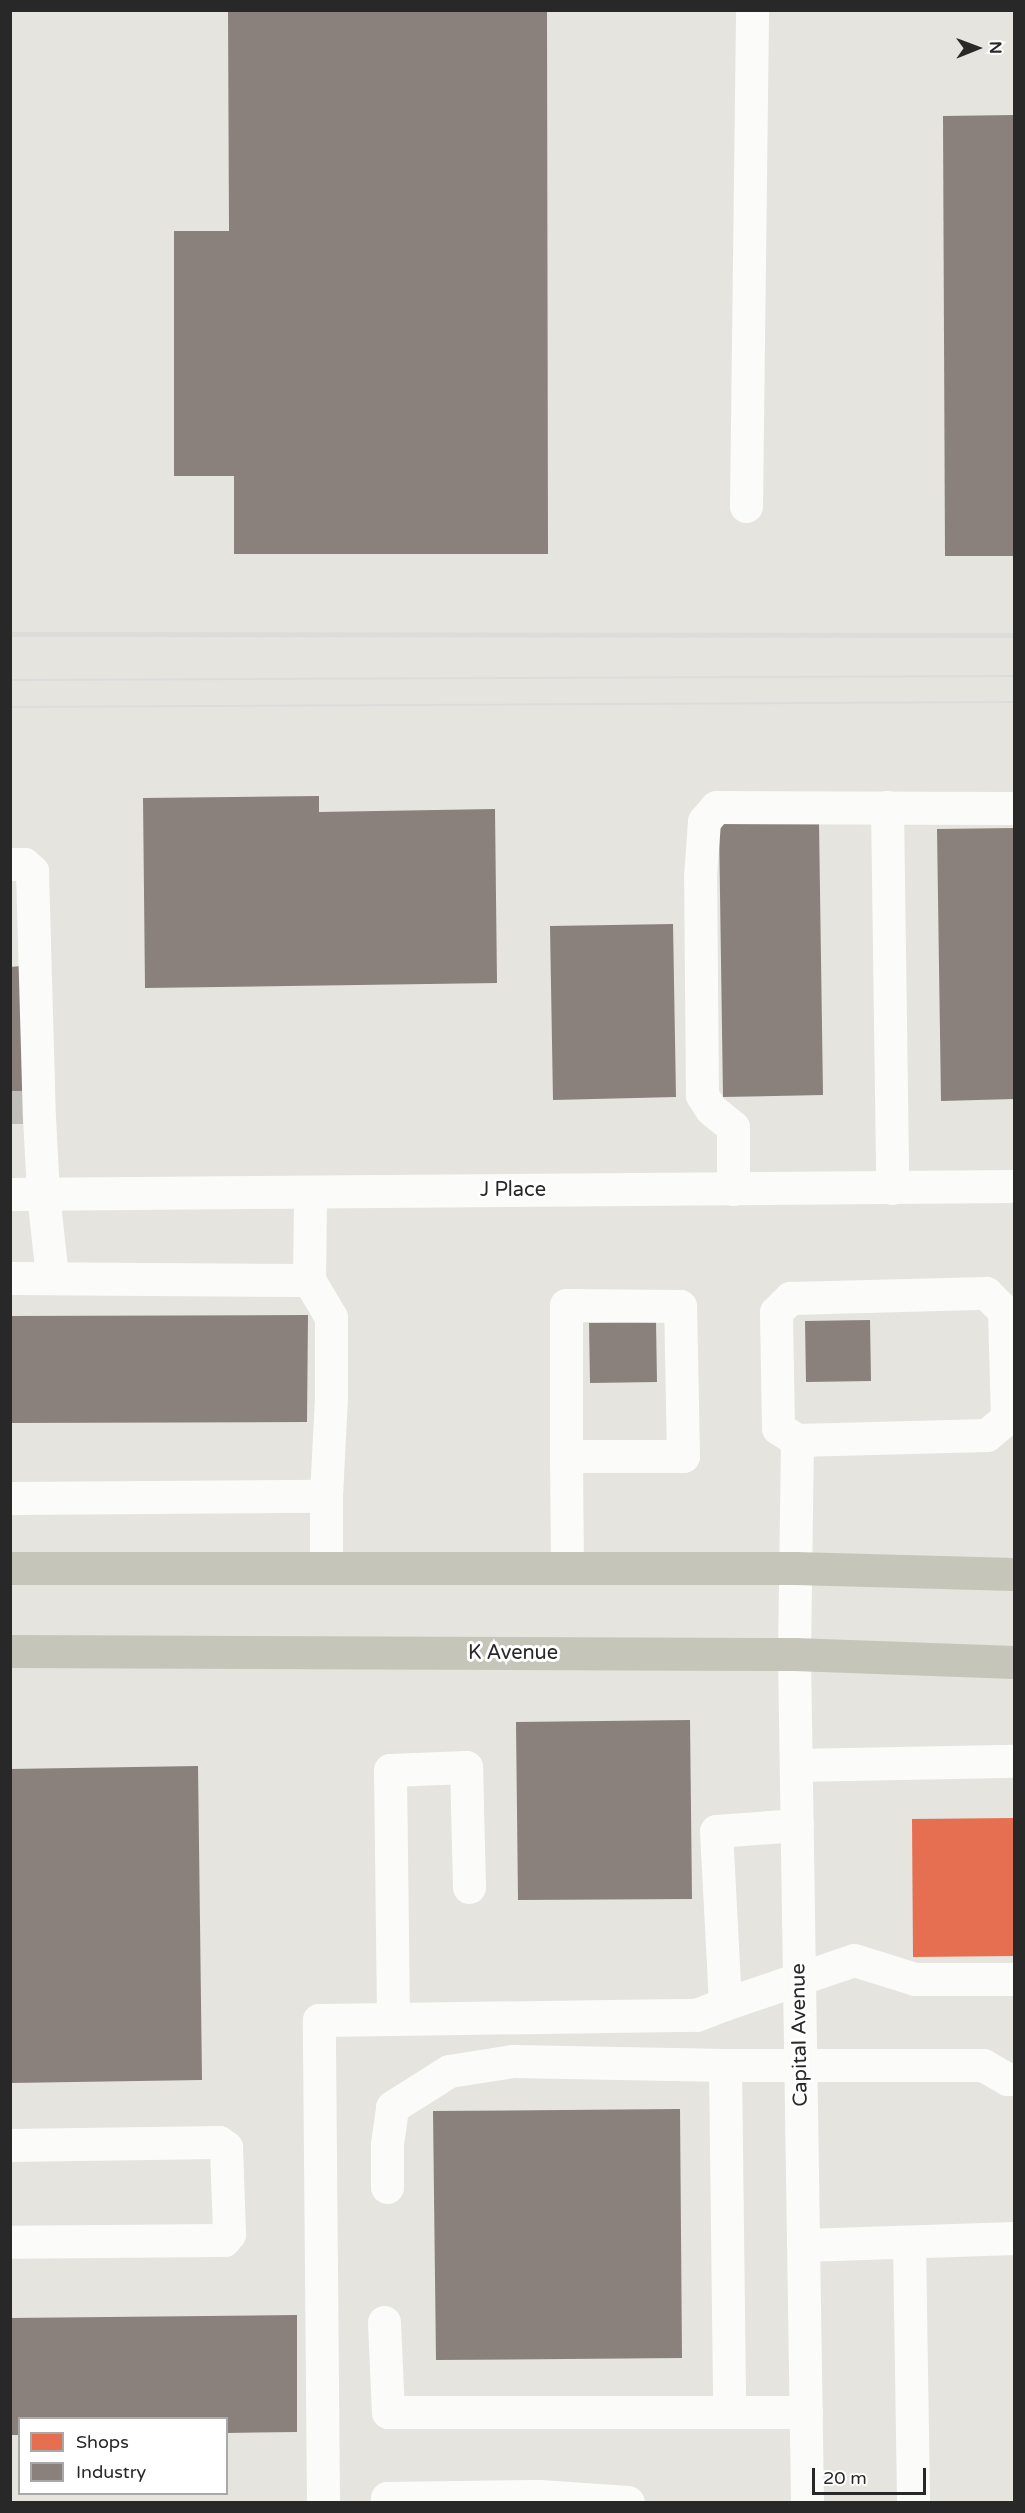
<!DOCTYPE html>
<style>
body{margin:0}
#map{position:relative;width:1025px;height:2513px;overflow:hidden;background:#e5e4de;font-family:"Varela Round",sans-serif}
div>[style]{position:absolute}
.shops>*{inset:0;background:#e76f51}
.industry>*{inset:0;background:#8a817c}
.minor-tunnel>*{height:33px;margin-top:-16.5px;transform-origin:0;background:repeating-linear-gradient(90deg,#bfbeba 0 33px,transparent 0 49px)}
.minor>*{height:33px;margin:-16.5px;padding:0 16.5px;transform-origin:16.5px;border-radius:16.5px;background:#fbfbfa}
.major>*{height:33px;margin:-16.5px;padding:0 16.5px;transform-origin:16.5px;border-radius:16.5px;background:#c6c5b9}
.tram>*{height:1.5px;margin:-0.75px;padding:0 0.75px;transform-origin:0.75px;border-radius:0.75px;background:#dcdcdd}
.rail>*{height:4.5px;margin:-2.25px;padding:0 2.25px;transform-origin:2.25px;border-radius:2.25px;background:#dcdcdd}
span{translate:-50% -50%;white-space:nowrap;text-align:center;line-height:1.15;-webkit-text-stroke:6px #fff;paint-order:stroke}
.street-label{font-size:20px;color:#282828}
.frame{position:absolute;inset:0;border:12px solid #282828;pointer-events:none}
.legend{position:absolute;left:18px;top:2417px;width:210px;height:78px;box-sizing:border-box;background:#fff;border:2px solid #a9a9a9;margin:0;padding:8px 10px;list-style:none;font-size:18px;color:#282828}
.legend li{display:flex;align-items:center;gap:12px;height:30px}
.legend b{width:30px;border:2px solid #a9a9a9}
.north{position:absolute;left:947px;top:18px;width:60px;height:60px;-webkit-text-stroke:4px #fff;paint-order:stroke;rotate:89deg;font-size:16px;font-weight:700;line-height:24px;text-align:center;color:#282828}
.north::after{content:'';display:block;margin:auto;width:21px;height:27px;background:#282828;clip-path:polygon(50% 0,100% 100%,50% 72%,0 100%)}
.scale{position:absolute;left:812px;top:2468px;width:114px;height:27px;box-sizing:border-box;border:3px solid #282828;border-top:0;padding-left:8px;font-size:18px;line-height:21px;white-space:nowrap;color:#282828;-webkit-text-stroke:4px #fff;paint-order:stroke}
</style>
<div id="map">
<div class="shops">
<i style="clip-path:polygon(1014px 1818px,1014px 1956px,913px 1957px,912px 1819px)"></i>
</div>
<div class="industry">
<i style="clip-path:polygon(228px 10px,547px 10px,548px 554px,234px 554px,234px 476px,174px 476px,174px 231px,229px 231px)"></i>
<i style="clip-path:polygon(1014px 115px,1014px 556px,945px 556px,943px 116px)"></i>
<i style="clip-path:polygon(319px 796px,319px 812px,495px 809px,497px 983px,145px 988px,143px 798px)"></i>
<i style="clip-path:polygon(819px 823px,823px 1095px,723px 1097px,719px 824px)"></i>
<i style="clip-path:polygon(1014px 828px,1014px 1099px,941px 1101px,937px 829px)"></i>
<i style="clip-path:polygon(673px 924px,676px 1097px,553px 1100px,550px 926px)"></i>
<i style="clip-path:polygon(21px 966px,23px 1116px,10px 1116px,10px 967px)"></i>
<i style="clip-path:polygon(308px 1315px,307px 1422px,10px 1423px,10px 1316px)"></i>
<i style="clip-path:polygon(870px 1320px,871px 1381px,806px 1382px,805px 1321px)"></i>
<i style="clip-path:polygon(656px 1322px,657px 1382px,590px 1383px,589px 1323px)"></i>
<i style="clip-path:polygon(690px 1720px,692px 1899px,518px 1900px,516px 1722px)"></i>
<i style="clip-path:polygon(198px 1766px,202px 2080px,10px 2083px,10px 1769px)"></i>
<i style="clip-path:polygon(680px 2109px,682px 2358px,436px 2360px,433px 2111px)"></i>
<i style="clip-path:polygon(297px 2315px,297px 2432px,226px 2433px,226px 2418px,20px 2418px,20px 2435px,10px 2435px,10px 2318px)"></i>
</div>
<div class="minor-tunnel">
<i style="left:10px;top:1107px;width:13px"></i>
</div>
<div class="minor">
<i style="left:746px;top:506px;width:496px;rotate:-89.3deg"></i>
<i style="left:887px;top:807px;width:381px;rotate:89.2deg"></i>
<i style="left:10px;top:864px;width:14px"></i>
<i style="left:24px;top:864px;width:11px;rotate:41deg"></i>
<i style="left:32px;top:871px;width:246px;rotate:88.4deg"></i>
<i style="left:39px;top:1117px;width:77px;rotate:87deg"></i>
<i style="left:43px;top:1194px;width:83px;rotate:83.8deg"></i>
<i style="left:733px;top:1189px;width:62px;rotate:-90deg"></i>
<i style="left:733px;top:1127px;width:28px;rotate:-141deg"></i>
<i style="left:711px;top:1109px;width:17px;rotate:-123deg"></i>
<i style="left:702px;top:1095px;width:219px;rotate:-90.5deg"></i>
<i style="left:700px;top:876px;width:55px;rotate:-85.8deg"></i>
<i style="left:704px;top:821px;width:18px;rotate:-49deg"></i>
<i style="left:716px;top:807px;width:298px;rotate:0.2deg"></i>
<i style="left:10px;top:1194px;width:1004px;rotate:-0.46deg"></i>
<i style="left:10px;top:1278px;width:299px;rotate:0.4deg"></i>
<i style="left:309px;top:1280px;width:88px;rotate:-89.3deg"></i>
<i style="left:309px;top:1280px;width:43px;rotate:59.3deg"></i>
<i style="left:331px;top:1317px;width:80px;rotate:90deg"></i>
<i style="left:331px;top:1397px;width:99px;rotate:92.9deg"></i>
<i style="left:797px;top:1440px;width:22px;rotate:-148deg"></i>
<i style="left:778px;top:1428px;width:116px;rotate:-91deg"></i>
<i style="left:776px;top:1312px;width:20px;rotate:-45deg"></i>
<i style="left:790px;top:1298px;width:196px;rotate:-1.5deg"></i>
<i style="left:986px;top:1293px;width:25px;rotate:45deg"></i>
<i style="left:1004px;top:1311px;width:107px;rotate:88.4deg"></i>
<i style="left:1007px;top:1418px;width:26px;rotate:140deg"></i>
<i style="left:987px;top:1435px;width:190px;rotate:178.5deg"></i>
<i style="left:797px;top:1440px;width:214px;rotate:90.8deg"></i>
<i style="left:794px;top:1654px;width:848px;rotate:89.12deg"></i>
<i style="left:566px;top:1456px;width:117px"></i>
<i style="left:683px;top:1456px;width:150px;rotate:-91.1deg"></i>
<i style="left:680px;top:1306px;width:114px;rotate:-179.5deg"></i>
<i style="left:566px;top:1305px;width:151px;rotate:90deg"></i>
<i style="left:566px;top:1456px;width:111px;rotate:89.5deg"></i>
<i style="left:10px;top:1498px;width:316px;rotate:-0.4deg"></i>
<i style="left:326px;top:1496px;width:70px;rotate:90deg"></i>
<i style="left:796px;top:1765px;width:218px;rotate:-1.1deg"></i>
<i style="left:797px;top:1825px;width:81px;rotate:175.8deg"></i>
<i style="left:716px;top:1831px;width:173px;rotate:87deg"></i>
<i style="left:725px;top:2004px;width:136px;rotate:-18.8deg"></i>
<i style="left:854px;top:1960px;width:64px;rotate:17.3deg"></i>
<i style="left:915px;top:1979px;width:99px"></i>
<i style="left:469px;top:1887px;width:120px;rotate:-91.4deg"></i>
<i style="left:466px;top:1767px;width:76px;rotate:177.7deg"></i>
<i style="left:390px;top:1770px;width:249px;rotate:89.3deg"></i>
<i style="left:393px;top:2019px;width:303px;rotate:-0.8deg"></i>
<i style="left:696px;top:2015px;width:31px;rotate:-21deg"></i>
<i style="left:725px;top:2065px;width:347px;rotate:89.3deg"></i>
<i style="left:10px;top:2145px;width:209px;rotate:-0.8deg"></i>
<i style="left:219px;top:2142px;width:9px;rotate:36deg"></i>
<i style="left:226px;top:2147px;width:87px;rotate:88deg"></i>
<i style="left:229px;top:2234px;width:8px;rotate:130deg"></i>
<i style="left:224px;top:2240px;width:214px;rotate:179.5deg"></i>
<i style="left:387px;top:2187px;width:43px;rotate:-90deg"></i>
<i style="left:387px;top:2144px;width:37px;rotate:-82deg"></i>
<i style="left:392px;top:2107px;width:67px;rotate:-32.3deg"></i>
<i style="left:449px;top:2071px;width:65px;rotate:-8.9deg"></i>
<i style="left:513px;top:2061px;width:212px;rotate:1.1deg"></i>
<i style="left:725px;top:2065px;width:258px"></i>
<i style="left:983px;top:2065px;width:28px;rotate:30deg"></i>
<i style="left:1007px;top:2079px;width:7px"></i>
<i style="left:909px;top:2242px;width:260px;rotate:89.1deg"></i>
<i style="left:803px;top:2245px;width:211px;rotate:-1.9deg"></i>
<i style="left:384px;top:2322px;width:90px;rotate:87.5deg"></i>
<i style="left:388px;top:2412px;width:418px"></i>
<i style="left:323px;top:2502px;width:482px;rotate:-90.5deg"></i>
<i style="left:319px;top:2020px;width:74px;rotate:-0.8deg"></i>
<i style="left:387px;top:2502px;width:4px;rotate:-90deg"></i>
<i style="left:387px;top:2498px;width:152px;rotate:-0.8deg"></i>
<i style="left:539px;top:2496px;width:89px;rotate:3.9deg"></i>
</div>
<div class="major">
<i style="left:10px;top:1568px;width:785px"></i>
<i style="left:795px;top:1568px;width:219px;rotate:1.6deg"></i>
<i style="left:10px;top:1651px;width:784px;rotate:0.22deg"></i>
<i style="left:794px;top:1654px;width:220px;rotate:2.1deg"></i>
</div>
<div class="tram">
<i style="left:10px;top:680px;width:1004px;rotate:-0.23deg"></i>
<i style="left:10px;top:707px;width:1004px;rotate:-0.29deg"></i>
</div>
<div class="rail">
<i style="left:10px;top:634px;width:1004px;rotate:0.06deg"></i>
</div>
<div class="street-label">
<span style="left:513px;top:1190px">J Place</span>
<span style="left:513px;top:1653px">K Avenue</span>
<span style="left:800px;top:2035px;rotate:-91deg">Capital Avenue</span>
</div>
<div class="frame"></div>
<ul class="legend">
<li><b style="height:16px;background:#e76f51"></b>Shops</li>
<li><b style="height:16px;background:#8a817c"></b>Industry</li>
</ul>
<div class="north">N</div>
<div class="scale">20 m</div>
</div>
